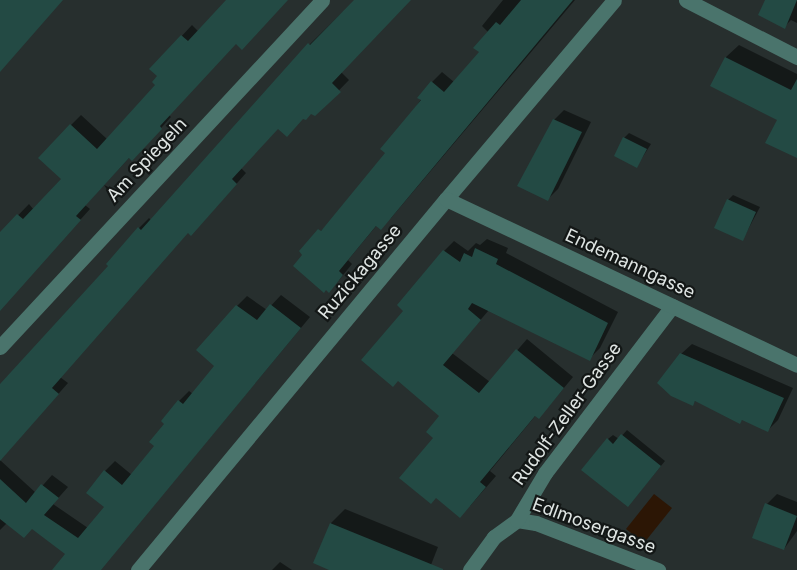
<!DOCTYPE html>
<style>
body{margin:0}
#map{position:relative;width:797px;height:570px;overflow:hidden;background:#272f2e;font-family:Inter,sans-serif}
div>[style]{position:absolute}
.water>*{inset:0;background:#2c1605}
.shadow>*{inset:0;background:#0007}
.building>*{inset:0;background:#234a44}
.minor>*{height:15px;margin:-7.5px;padding:0 7.5px;transform-origin:7.5px;border-radius:7.5px;background:#4a746c}
.tertiary>*{height:15px;margin:-7.5px;padding:0 7.5px;transform-origin:7.5px;border-radius:7.5px;background:#4a746c}
span{translate:-50% -50%;white-space:nowrap;text-align:center;line-height:1.15;-webkit-text-stroke:4.5px #131716;paint-order:stroke}
.street-label{font-size:18px;color:#dfe5e3}
</style>
<div id="map">
<div class="water">
<i style="clip-path:polygon(654px 494px,672px 508px,644px 543px,626px 529px)"></i>
</div>
<div class="shadow">
<i style="clip-path:polygon(228px 0,287px 0,236px 42px,169px 115px,171px 117px,142px 149px,130px 157px,85px 205px,90px 209px,0 309px,0 234px,29px 204px,34px 210px,63px 179px,71px 125px,81px 115px,107px 139px,158px 85px,160px 76px,151px 69px,192px 25px,199px 32px)"></i>
<i style="clip-path:polygon(355px 0,409px 0,341px 72px,349px 80px,315px 115px,312px 112px,279px 127px,241px 168px,246px 173px,201px 224px,188px 232px,60px 377px,68px 383px,0 460px,36px 493px,52px 475px,68px 487px,53px 504px,88px 528px,106px 506px,105px 471px,115px 461px,132px 475px,156px 446px,179px 401px,189px 391px,193px 394px,216px 366px,237px 306px,247px 296px,267px 310px,281px 295px,310px 317px,100px 570px,54px 570px,67px 554px,33px 527px,7px 523px,0 530px,0 385px,110px 266px,139px 228px,149px 218px,151px 220px,310px 44px)"></i>
<i style="clip-path:polygon(503px 0,575px 0,391px 218px,377px 225px,348px 260px,352px 264px,339px 280px,301px 251px,331px 221px,387px 152px,432px 82px,442px 72px,454px 82px,481px 51px,489px 33px,482px 26px)"></i>
<i style="clip-path:polygon(767px 0,797px 0,797px 23px,791px 20px,784px 27px)"></i>
<i style="clip-path:polygon(739px 45px,797px 74px,797px 156px,779px 120px,712px 86px,726px 57px)"></i>
<i style="clip-path:polygon(564px 110px,591px 122px,558px 189px,548px 199px,554px 120px)"></i>
<i style="clip-path:polygon(629px 133px,651px 144px,637px 166px,624px 138px)"></i>
<i style="clip-path:polygon(733px 195px,760px 207px,743px 239px,728px 200px)"></i>
<i style="clip-path:polygon(487px 239px,508px 248px,506px 253px,618px 312px,600px 348px,589px 359px,489px 310px,452px 353px,490px 382px,527px 339px,573px 377px,549px 406px,539px 417px,536px 415px,490px 471px,496px 476px,470px 506px,435px 438px,441px 415px,398px 380px,405px 310px,444px 251px,454px 241px,468px 251px,476px 243px,480px 245px)"></i>
<i style="clip-path:polygon(692px 344px,793px 388px,778px 420px,767px 431px,743px 419px,740px 422px,696px 400px,693px 404px,681px 354px)"></i>
<i style="clip-path:polygon(627px 430px,665px 461px,633px 500px,608px 439px,613px 435px,619px 439px)"></i>
<i style="clip-path:polygon(777px 494px,797px 502px,797px 531px,784px 549px,767px 504px)"></i>
<i style="clip-path:polygon(345px 509px,438px 547px,429px 570px,333px 570px,331px 523px)"></i>
<i style="clip-path:polygon(280px 562px,292px 570px,272px 570px)"></i>
</div>
<div class="building">
<i style="clip-path:polygon(0 0,63px 0,0 72px)"></i>
<i style="clip-path:polygon(226px 0,288px 0,242px 50px,236px 44px,160px 126px,162px 129px,132px 161px,129px 158px,76px 216px,81px 220px,0 311px,0 232px,17px 214px,23px 219px,61px 179px,38px 158px,70px 124px,97px 149px,155px 85px,152px 82px,157px 76px,149px 69px,181px 35px,188px 41px)"></i>
<i style="clip-path:polygon(354px 0,411px 0,332px 83px,341px 92px,315px 116px,311px 114px,306px 120px,303px 119px,287px 137px,278px 129px,232px 179px,237px 184px,191px 236px,188px 233px,52px 388px,59px 394px,0 461px,0 384px,108px 266px,106px 264px,138px 227px,141px 230px,308px 43px,310px 45px)"></i>
<i style="clip-path:polygon(521px 0,573px 0,381px 230px,376px 226px,339px 271px,343px 275px,329px 293px,326px 290px,324px 293px,293px 266px,302px 255px,299px 251px,318px 229px,321px 231px,385px 153px,380px 149px,421px 100px,417px 98px,431px 81px,444px 92px,479px 52px,473px 48px,496px 22px,500px 25px)"></i>
<i style="clip-path:polygon(765px 0,797px 0,785px 29px,758px 15px)"></i>
<i style="clip-path:polygon(725px 57px,791px 90px,797px 79px,797px 158px,765px 143px,777px 120px,710px 86px)"></i>
<i style="clip-path:polygon(553px 119px,582px 132px,548px 201px,517px 186px)"></i>
<i style="clip-path:polygon(623px 137px,647px 149px,637px 168px,614px 156px)"></i>
<i style="clip-path:polygon(727px 199px,756px 212px,743px 241px,714px 228px)"></i>
<i style="clip-path:polygon(475px 248px,498px 259px,496px 264px,608px 323px,590px 361px,472px 303px,468px 309px,481px 320px,443px 365px,479px 393px,516px 349px,564px 388px,539px 419px,535px 416px,480px 482px,486px 487px,460px 518px,436px 498px,431px 504px,399px 478px,433px 438px,426px 432px,439px 416px,398px 381px,393px 387px,361px 360px,403px 311px,397px 305px,443px 250px,460px 262px,464px 253px,472px 257px)"></i>
<i style="clip-path:polygon(270px 304px,301px 328px,101px 570px,52px 570px,65px 554px,32px 529px,24px 538px,0 519px,0 479px,26px 503px,41px 484px,59px 498px,44px 515px,78px 538px,104px 507px,86px 493px,104px 470px,122px 485px,154px 446px,149px 442px,164px 424px,161px 421px,178px 400px,183px 404px,214px 366px,196px 350px,236px 305px,257px 320px)"></i>
<i style="clip-path:polygon(680px 353px,784px 398px,768px 432px,742px 420px,740px 424px,695px 401px,693px 406px,671px 396px,657px 383px)"></i>
<i style="clip-path:polygon(621px 434px,661px 466px,628px 507px,581px 470px,607px 438px,613px 444px)"></i>
<i style="clip-path:polygon(765px 503px,797px 516px,784px 550px,752px 538px)"></i>
<i style="clip-path:polygon(330px 523px,443px 569px,443px 570px,329px 570px,313px 563px)"></i>
</div>
<div class="minor">
<i style="left:686px;top:0;width:125px;rotate:27.2deg"></i>
<i style="left:446px;top:199px;width:260px;rotate:-49.8deg"></i>
<i style="left:0;top:347px;width:473px;rotate:-47.1deg"></i>
<i style="left:517px;top:520px;width:19px;rotate:9deg"></i>
<i style="left:536px;top:523px;width:131px;rotate:21.1deg"></i>
<i style="left:470px;top:570px;width:41px;rotate:-54deg"></i>
<i style="left:494px;top:537px;width:29px;rotate:-36deg"></i>
<i style="left:517px;top:520px;width:55px;rotate:-59.2deg"></i>
<i style="left:545px;top:473px;width:210px;rotate:-52.7deg"></i>
</div>
<div class="tertiary">
<i style="left:138px;top:570px;width:482px;rotate:-50.3deg"></i>
<i style="left:446px;top:199px;width:388px;rotate:25.3deg"></i>
</div>
<div class="street-label">
<span style="left:147px;top:160px;rotate:-47deg">Am Spiegeln</span>
<span style="left:630px;top:264px;rotate:25deg">Endemanngasse</span>
<span style="left:360px;top:272px;rotate:-50deg">Ruzickagasse</span>
<span style="left:567px;top:414px;rotate:-54deg">Rudolf-Zeller-Gasse</span>
<span style="left:594px;top:526px;rotate:20deg">Edlmosergasse</span>
</div>
</div>
